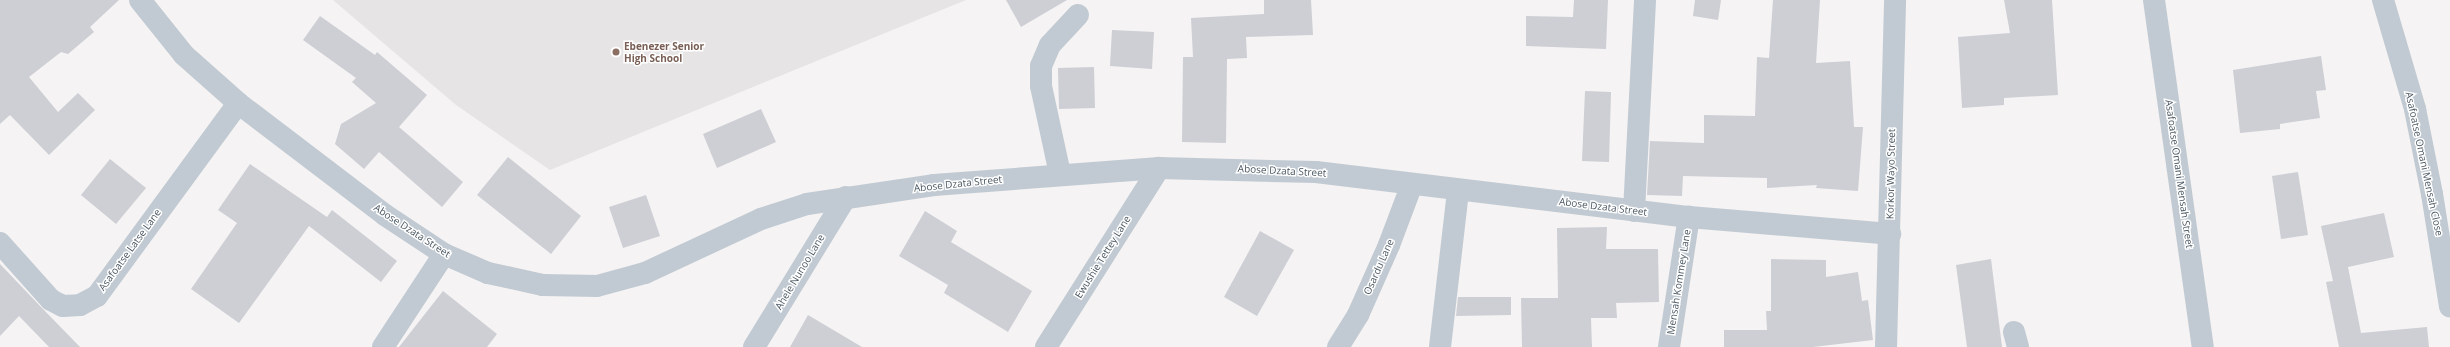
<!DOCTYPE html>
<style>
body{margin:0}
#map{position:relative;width:2450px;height:347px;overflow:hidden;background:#f5f3f3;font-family:"Open Sans",sans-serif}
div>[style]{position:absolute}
.education>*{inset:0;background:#e6e4e5}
.building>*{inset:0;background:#cdcfd5}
.minor>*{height:22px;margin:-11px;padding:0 11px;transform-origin:11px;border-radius:11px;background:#c1cad2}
.dots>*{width:11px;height:11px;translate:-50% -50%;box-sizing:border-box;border:2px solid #fff;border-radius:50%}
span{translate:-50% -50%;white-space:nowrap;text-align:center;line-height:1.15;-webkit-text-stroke:3px #fff;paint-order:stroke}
.education-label{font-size:10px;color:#785e54;font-weight:700}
.left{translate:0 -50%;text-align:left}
.street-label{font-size:10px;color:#4a5661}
</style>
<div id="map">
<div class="education">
<i style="clip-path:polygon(333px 0,966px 0,550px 170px,456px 105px)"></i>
</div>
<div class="building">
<i style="clip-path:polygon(0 0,119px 0,90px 27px,94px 32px,68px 54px,61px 52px,29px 77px,58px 112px,78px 93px,95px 110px,49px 155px,10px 115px,0 124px)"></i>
<i style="clip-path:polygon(1006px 0,1067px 0,1021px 27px)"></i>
<i style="clip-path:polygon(1264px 0,1311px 0,1313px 35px,1246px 37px,1247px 58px,1227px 59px,1226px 143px,1182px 142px,1183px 57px,1193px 57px,1191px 18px,1264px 14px)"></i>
<i style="clip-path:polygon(1574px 0,1608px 0,1606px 49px,1526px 46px,1526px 16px,1573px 17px)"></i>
<i style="clip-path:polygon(1695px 0,1721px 0,1718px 20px,1693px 16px)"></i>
<i style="clip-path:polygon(1773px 0,1820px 0,1816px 63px,1850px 61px,1854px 127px,1863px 127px,1858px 191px,1816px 188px,1817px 185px,1767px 188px,1767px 178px,1683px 176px,1682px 196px,1647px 195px,1650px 141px,1704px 143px,1704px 115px,1755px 116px,1757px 57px,1769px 58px)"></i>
<i style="clip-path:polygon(2004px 0,2052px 0,2058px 95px,2004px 98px,2004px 105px,1962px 108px,1958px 37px,2010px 33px)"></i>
<i style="clip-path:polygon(320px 16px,375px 55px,377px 52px,427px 95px,399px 127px,463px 182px,442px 207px,379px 152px,364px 169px,335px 144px,341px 124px,376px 103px,352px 82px,356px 78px,303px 40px)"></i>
<i style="clip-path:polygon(1112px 30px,1154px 32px,1152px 69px,1110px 66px)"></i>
<i style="clip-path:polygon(2321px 56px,2326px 90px,2316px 91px,2320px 118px,2280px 124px,2280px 129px,2240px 133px,2233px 70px)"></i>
<i style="clip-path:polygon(1094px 67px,1095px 108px,1059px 109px,1058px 68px)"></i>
<i style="clip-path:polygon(1585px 91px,1611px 92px,1609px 162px,1582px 161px)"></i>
<i style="clip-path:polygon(761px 109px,776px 142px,717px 168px,703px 134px)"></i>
<i style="clip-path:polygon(508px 157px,581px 216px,551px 254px,477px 195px)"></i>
<i style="clip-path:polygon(110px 159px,146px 188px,116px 224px,81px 195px)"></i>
<i style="clip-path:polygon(250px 164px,327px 217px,332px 210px,397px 261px,381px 282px,309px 226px,239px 323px,191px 289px,237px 223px,218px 210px)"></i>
<i style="clip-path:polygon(2298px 172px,2308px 235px,2281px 239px,2272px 176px)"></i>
<i style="clip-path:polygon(646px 195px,660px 236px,623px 248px,609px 207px)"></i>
<i style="clip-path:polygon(925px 211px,957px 231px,951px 242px,1032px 291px,1008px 332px,944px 293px,948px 285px,899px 256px)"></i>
<i style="clip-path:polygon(2384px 213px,2394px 257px,2348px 267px,2361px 333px,2427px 327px,2429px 347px,2339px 347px,2326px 282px,2333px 281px,2321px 226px)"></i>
<i style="clip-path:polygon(1607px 227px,1606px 249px,1658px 249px,1659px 302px,1616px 303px,1617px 318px,1591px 318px,1592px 347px,1522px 347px,1521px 298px,1558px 298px,1557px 228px)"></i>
<i style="clip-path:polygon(1260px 231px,1294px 250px,1257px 316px,1224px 297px)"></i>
<i style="clip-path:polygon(1771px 259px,1826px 260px,1826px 277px,1858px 272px,1862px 301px,1868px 300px,1873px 340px,1813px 347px,1724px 347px,1724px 330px,1767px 330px,1766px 311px,1771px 311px)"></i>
<i style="clip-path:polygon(1991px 259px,2002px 347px,1967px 347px,1956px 265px)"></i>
<i style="clip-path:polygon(0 264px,42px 308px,80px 347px,49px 347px,19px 316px,0 336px)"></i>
<i style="clip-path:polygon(443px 291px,497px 334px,487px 347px,399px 347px)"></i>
<i style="clip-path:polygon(1458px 297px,1511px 297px,1511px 315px,1456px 316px)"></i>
<i style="clip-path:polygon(808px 315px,862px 347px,790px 347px)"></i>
</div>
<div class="minor">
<i style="left:140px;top:0;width:70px;rotate:51.3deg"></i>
<i style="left:184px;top:55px;width:72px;rotate:41.6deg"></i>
<i style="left:238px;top:103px;width:185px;rotate:37.3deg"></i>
<i style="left:385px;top:215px;width:71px;rotate:33.5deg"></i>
<i style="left:444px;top:254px;width:48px;rotate:23.4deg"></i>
<i style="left:488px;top:273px;width:56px;rotate:12.3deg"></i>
<i style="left:543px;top:285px;width:54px;rotate:1.1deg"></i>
<i style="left:597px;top:286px;width:50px;rotate:-15.2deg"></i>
<i style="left:645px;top:273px;width:128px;rotate:-25deg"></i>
<i style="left:761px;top:219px;width:48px;rotate:-18.1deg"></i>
<i style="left:807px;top:204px;width:128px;rotate:-8.5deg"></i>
<i style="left:934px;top:185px;width:226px;rotate:-4.3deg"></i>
<i style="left:1159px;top:168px;width:157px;rotate:1.5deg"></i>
<i style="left:1316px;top:172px;width:376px;rotate:6.9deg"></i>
<i style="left:1689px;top:217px;width:202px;rotate:4.8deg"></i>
<i style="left:2154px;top:0;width:350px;rotate:82deg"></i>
<i style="left:2383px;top:0;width:114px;rotate:73.6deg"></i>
<i style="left:2415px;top:109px;width:87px;rotate:78.7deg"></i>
<i style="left:2432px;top:194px;width:114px;rotate:80.9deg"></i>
<i style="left:1060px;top:174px;width:90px;rotate:-102.2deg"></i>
<i style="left:1041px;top:86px;width:20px;rotate:-90deg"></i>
<i style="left:1041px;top:66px;width:23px;rotate:-67deg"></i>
<i style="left:1050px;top:45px;width:41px;rotate:-47deg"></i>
<i style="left:1634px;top:211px;width:211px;rotate:-87deg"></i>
<i style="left:0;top:243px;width:76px;rotate:48.2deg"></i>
<i style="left:51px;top:300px;width:13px;rotate:27deg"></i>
<i style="left:63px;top:306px;width:17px;rotate:-3deg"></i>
<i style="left:80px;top:305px;width:19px;rotate:-28deg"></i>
<i style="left:97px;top:296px;width:239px;rotate:-53.8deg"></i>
<i style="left:2014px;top:332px;width:16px;rotate:75deg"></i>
<i style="left:383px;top:347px;width:111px;rotate:-56.7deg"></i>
<i style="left:754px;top:347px;width:176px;rotate:-58.5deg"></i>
<i style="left:1046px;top:347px;width:212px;rotate:-57.7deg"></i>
<i style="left:1338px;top:347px;width:38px;rotate:-58deg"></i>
<i style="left:1358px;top:315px;width:77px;rotate:-66.1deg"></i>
<i style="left:1389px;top:245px;width:65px;rotate:-69.3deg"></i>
<i style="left:1440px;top:347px;width:157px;rotate:-83.4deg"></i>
<i style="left:1669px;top:347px;width:132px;rotate:-81.3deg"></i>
<i style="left:1886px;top:347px;width:347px;rotate:-88.5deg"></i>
</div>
<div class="dots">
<i style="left:616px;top:52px;background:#8d6e63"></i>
</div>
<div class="education-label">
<span class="left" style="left:624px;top:52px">Ebenezer Senior<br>High School</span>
</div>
<div class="street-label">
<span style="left:2424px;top:164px;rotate:78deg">Asafoatse Omani Mensah Close</span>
<span style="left:1282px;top:171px;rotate:3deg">Abose Dzata Street</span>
<span style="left:1891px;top:174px;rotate:-89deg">Korkor Wayo Street</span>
<span style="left:2179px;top:174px;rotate:82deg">Asafoatse Omani Mensah Street</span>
<span style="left:958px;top:184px;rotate:-6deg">Abose Dzata Street</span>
<span style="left:1603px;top:207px;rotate:7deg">Abose Dzata Street</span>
<span style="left:412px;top:231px;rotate:33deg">Abose Dzata Street</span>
<span style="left:130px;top:250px;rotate:-54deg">Asafoatse Latse Lane</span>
<span style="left:1103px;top:257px;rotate:-58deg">Ewushie Tettey Lane</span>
<span style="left:1379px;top:267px;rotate:-66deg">Osardu Lane</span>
<span style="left:800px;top:272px;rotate:-59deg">Ahele Nunoo Lane</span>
<span style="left:1679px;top:282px;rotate:-81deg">Mensah Kommey Lane</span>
</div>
</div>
